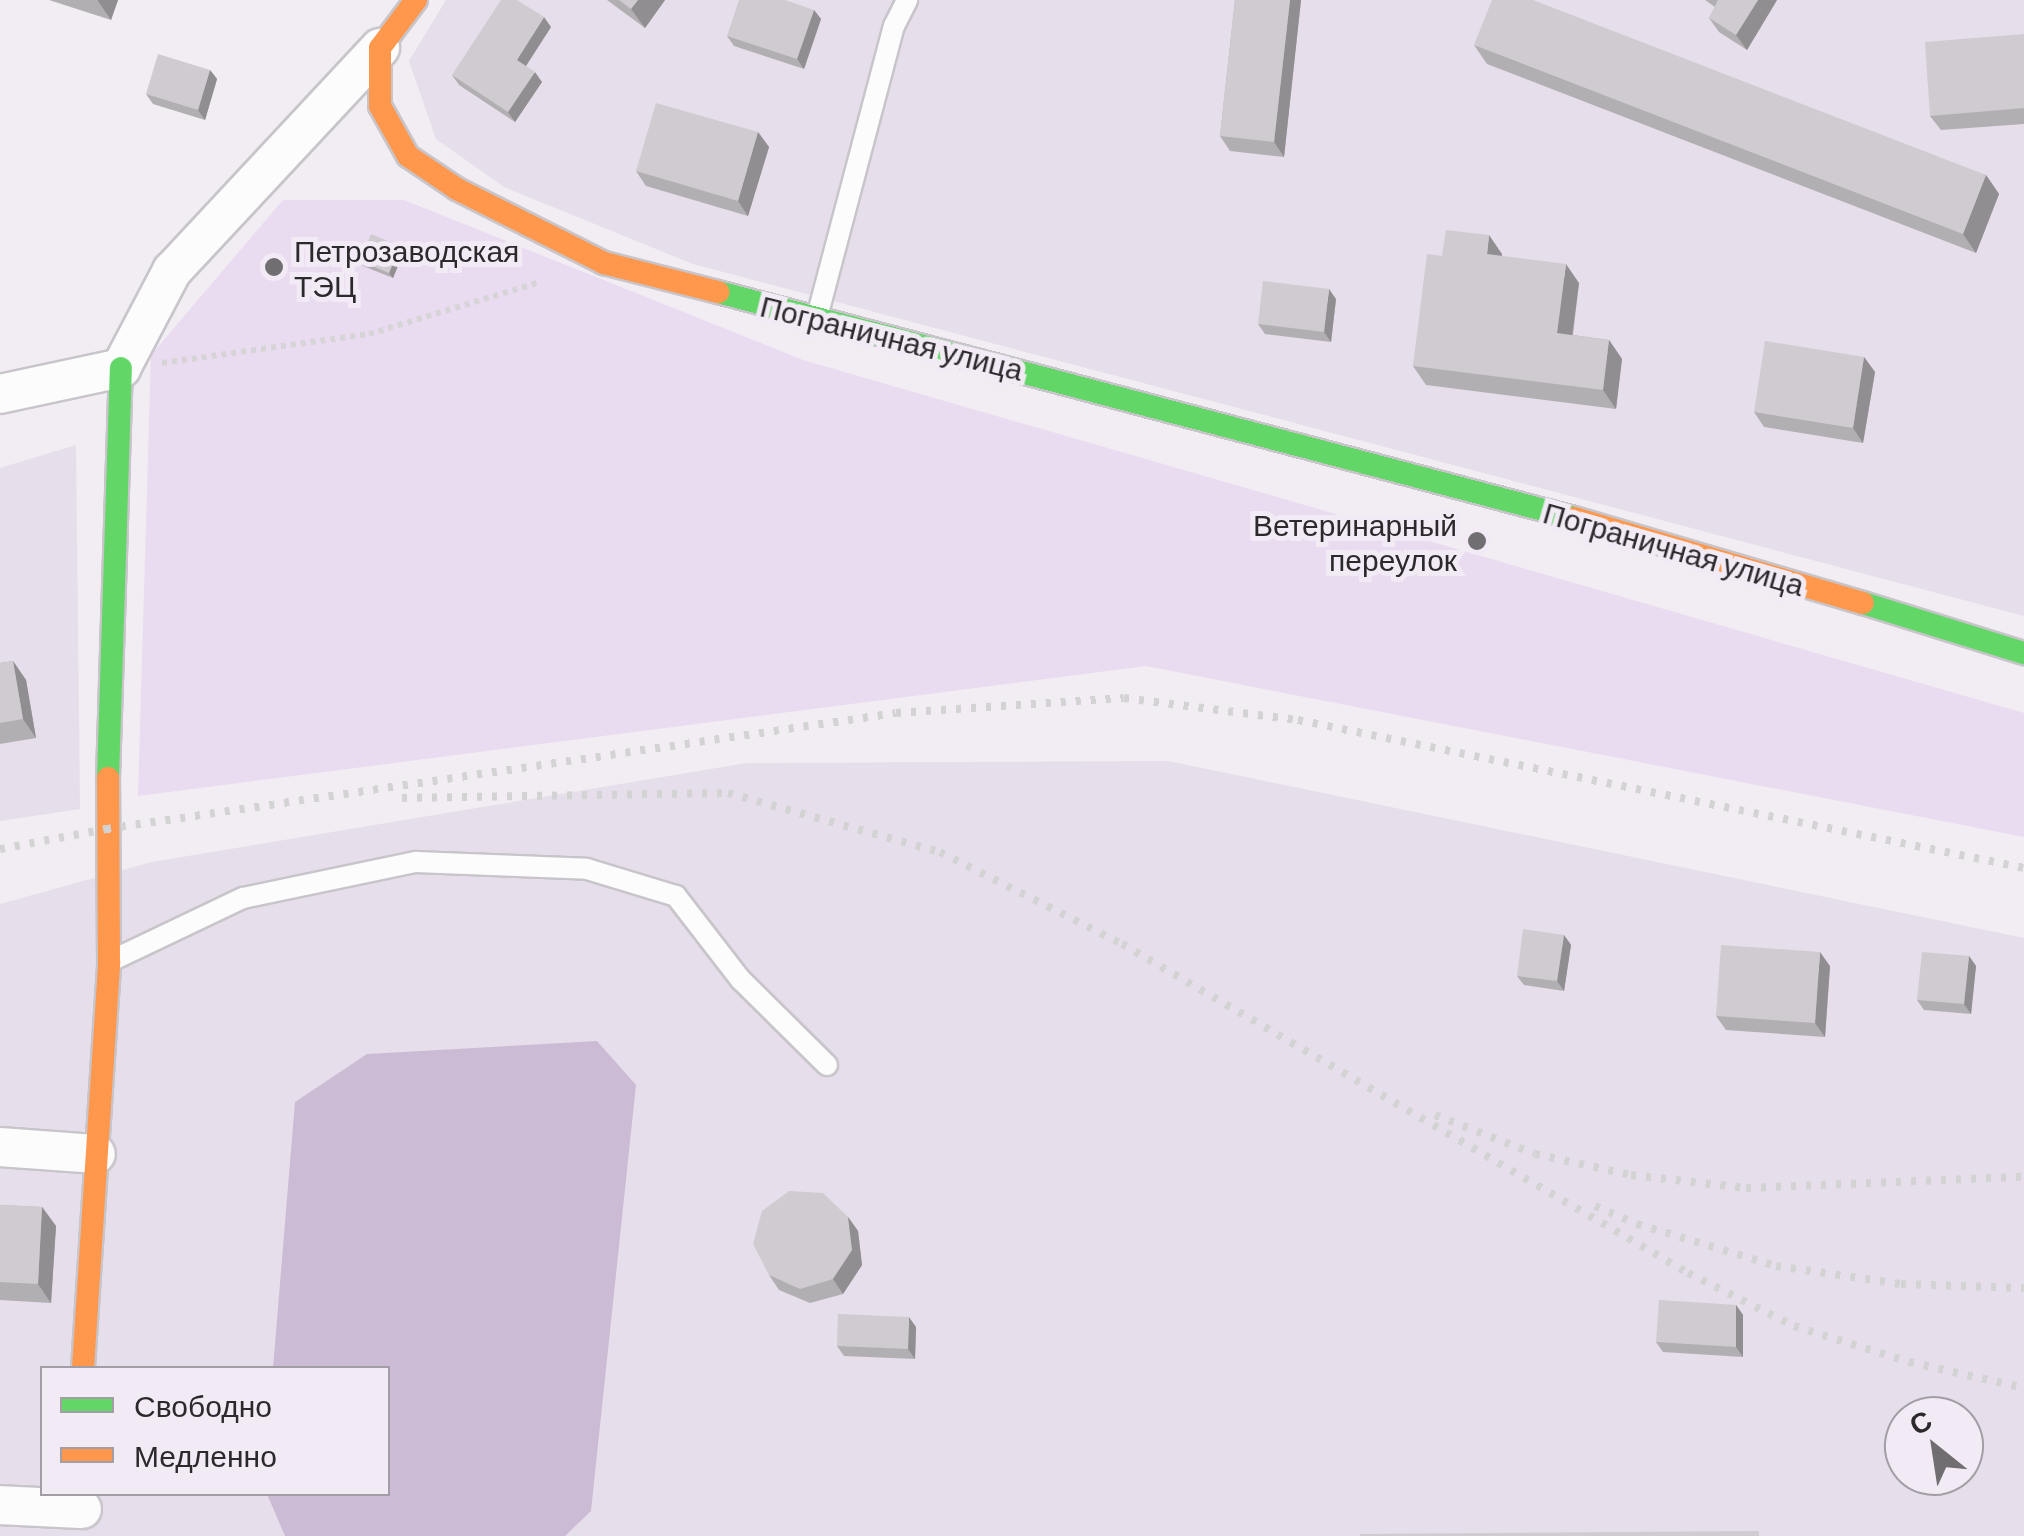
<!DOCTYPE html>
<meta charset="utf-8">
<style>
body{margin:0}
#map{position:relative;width:2024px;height:1536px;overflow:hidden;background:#f1edf3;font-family:Barlow,sans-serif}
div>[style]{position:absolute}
.built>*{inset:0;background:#e6deea}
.green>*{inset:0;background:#e9dbf0}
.water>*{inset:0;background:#ccbbd4}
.path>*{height:6px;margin-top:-3px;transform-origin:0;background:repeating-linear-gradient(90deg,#d6d4d6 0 5px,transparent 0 10px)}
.roads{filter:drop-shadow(2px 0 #c8c5ca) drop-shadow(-2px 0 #c8c5ca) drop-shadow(0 2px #c8c5ca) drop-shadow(0 -2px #c8c5ca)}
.lane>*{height:20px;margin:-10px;padding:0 10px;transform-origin:10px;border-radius:10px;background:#fdfcfd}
.street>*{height:38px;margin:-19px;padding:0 19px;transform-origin:19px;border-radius:19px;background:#fdfcfd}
.fast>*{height:22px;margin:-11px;padding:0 11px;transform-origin:11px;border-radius:11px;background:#63d668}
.slow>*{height:22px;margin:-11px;padding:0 11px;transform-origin:11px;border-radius:11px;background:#ff974d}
.rail>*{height:8px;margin-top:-4px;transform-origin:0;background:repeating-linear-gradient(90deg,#d3d3d4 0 5px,transparent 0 15px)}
.wall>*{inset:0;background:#b2afb3}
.shaded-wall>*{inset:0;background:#918e92}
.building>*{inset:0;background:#cfcbd0}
.dots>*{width:28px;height:28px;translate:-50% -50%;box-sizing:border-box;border:5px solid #f2ebf5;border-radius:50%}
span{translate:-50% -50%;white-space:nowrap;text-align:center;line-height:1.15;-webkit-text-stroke:10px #f2ebf5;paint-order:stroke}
.poi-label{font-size:30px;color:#2c292d}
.left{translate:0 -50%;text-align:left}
.right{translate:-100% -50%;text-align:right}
.street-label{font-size:30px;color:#2c292d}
.legend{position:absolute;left:40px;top:1366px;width:350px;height:130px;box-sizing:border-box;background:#f2ebf5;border:2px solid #a39da5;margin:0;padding:12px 18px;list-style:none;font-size:30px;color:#2c292d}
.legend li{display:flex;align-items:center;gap:20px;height:50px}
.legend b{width:50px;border:2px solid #a39da5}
.north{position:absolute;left:1884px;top:1396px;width:100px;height:100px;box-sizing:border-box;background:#f2ebf5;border:2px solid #a39da5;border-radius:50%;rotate:330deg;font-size:28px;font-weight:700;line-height:40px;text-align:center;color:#2c292d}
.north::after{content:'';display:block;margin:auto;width:35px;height:45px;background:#716e72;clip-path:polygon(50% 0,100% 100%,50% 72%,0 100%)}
</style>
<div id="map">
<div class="built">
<i style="clip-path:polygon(446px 0,2024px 0,2024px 616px,693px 264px,504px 187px,436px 139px,409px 61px)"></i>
<i style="clip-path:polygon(76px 445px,80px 809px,0 821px,0 468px)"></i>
<i style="clip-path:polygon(evenodd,1168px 761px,2024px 938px,2024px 1536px,0 1536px,0 904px,152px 862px,747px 763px,1168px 761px,42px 1368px,388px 1368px,388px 1494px,42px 1494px,42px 1368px,1168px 761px,1904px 1416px,1964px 1416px,1964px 1476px,1904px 1476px,1904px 1416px)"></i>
</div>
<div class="green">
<i style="clip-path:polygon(283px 200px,404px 200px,803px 360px,2024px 713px,2024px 837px,1146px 666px,138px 796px,151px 355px)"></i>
</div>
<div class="water">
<i style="clip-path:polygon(597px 1041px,636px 1085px,591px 1511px,565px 1536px,285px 1536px,267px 1494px,388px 1494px,388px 1368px,273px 1368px,295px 1102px,367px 1054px)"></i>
</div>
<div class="path">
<i style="left:162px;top:363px;width:209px;rotate:-8deg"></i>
<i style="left:369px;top:334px;width:179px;rotate:-16.9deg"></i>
</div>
<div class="roads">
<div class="lane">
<i style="left:817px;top:317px;width:301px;rotate:-75.2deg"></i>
<i style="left:894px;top:26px;width:29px;rotate:-63deg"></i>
<i style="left:115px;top:959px;width:142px;rotate:-25.5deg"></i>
<i style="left:243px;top:898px;width:177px;rotate:-11.8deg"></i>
<i style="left:416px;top:862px;width:171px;rotate:2.3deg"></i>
<i style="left:587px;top:869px;width:93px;rotate:16.9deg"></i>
<i style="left:676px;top:896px;width:106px;rotate:52.3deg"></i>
<i style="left:741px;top:980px;width:121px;rotate:44.7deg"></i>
</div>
<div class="street">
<i style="left:0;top:394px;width:124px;rotate:-12.1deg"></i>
<i style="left:121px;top:368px;width:110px;rotate:-62.3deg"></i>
<i style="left:172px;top:271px;width:305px;rotate:-47deg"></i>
<i style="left:0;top:1147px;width:96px;rotate:4.2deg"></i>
<i style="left:0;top:1505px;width:82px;rotate:2.8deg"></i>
</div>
<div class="fast">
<i style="left:718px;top:292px;width:885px;rotate:14.79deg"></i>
<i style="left:1863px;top:603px;width:169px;rotate:17.3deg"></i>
<i style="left:108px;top:778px;width:410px;rotate:-88.2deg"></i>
</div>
<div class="slow">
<i style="left:416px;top:0;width:60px;rotate:126.9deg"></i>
<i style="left:380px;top:48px;width:58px;rotate:90deg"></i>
<i style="left:380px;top:106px;width:57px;rotate:60.8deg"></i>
<i style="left:408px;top:156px;width:59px;rotate:34deg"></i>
<i style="left:457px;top:189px;width:165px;rotate:26.7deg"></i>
<i style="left:604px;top:263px;width:118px;rotate:14.3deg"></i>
<i style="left:1574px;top:518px;width:301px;rotate:16.4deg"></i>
<i style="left:83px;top:1368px;width:407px;rotate:-86.3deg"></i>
<i style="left:109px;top:962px;width:184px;rotate:-90.3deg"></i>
</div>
</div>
<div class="rail">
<i style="left:402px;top:798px;width:326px;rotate:-0.9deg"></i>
<i style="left:728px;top:793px;width:220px;rotate:15.6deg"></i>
<i style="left:940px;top:852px;width:204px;rotate:26.8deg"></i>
<i style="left:1122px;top:944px;width:655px;rotate:30.17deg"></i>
<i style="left:1688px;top:1273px;width:119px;rotate:26.6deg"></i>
<i style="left:1794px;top:1326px;width:121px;rotate:17.4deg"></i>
<i style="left:1909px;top:1362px;width:118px;rotate:12.7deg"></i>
<i style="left:0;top:849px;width:108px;rotate:-10.7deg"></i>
<i style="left:106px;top:829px;width:798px;rotate:-8.35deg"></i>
<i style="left:896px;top:713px;width:228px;rotate:-3.8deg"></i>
<i style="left:1124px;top:698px;width:175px;rotate:7.2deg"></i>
<i style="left:1298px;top:720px;width:741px;rotate:11.52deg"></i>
<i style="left:1435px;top:1115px;width:107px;rotate:21.3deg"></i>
<i style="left:1535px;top:1154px;width:98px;rotate:12.3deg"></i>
<i style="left:1631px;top:1175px;width:116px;rotate:6.4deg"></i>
<i style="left:1746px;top:1188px;width:278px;rotate:-2.3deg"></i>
<i style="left:1595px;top:1206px;width:46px;rotate:23.2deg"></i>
<i style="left:1637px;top:1224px;width:145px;rotate:16.8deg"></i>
<i style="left:1776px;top:1266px;width:126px;rotate:8.2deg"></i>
<i style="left:1901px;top:1284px;width:123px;rotate:1.9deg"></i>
</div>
<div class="wall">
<i style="clip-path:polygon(49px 0,118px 0,111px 20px)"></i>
<i style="clip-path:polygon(607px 0,665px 0,645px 28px)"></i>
<i style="clip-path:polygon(1235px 0,1301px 0,1284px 157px,1230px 151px,1220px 136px)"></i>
<i style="clip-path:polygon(1705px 0,1777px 0,1747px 50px,1719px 32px,1709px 18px,1715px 7px)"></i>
<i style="clip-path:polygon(814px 10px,821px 19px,804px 69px,734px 46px,727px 36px)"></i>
<i style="clip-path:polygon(551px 27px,526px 66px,542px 82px,515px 122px,459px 85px,452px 75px)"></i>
<i style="clip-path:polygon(2024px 34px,2024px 124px,1941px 130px,1930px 116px)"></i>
<i style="clip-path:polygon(1474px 45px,1986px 175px,1999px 194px,1976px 253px,1487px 64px)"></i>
<i style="clip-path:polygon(210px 70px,217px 79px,205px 120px,153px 104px,146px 94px)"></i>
<i style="clip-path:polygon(758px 132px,769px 147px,748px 216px,646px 186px,636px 171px)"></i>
<i style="clip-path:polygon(404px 251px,393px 278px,363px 266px,360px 261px)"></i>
<i style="clip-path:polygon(1502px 254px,1502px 256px,1579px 283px,1573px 335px,1609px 340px,1622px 359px,1616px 409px,1426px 385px,1413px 366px)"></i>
<i style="clip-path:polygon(1336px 299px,1331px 342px,1265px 334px,1258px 324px)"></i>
<i style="clip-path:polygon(1864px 357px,1875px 372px,1863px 443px,1764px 427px,1754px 412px)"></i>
<i style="clip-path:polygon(13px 661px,26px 680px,36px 738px,0 744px,0 663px)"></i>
<i style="clip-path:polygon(1564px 935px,1571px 945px,1564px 991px,1524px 985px,1517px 976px)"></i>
<i style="clip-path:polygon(1969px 956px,1976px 966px,1971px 1014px,1924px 1010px,1917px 1000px)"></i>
<i style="clip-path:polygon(1830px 966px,1825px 1037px,1726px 1030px,1716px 1016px)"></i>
<i style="clip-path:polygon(0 1205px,42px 1207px,56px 1226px,51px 1303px,0 1300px)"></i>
<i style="clip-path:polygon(848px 1217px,858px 1231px,862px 1265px,843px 1294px,810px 1303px,779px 1290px,769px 1275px)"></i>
<i style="clip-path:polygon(1736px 1305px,1743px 1315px,1743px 1357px,1663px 1352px,1656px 1342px)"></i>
<i style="clip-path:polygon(916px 1327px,915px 1359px,844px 1356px,837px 1346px)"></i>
</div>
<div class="shaded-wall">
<i style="clip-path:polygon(98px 0,118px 0,111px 20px,98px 1px)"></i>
<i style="clip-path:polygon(638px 0,665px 0,645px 28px,631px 9px)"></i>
<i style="clip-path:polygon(1290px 0,1301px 0,1284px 157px,1274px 142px)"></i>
<i style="clip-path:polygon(1758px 0,1777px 0,1747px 50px,1736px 35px)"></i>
<i style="clip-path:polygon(814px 10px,821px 19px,804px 69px,797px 59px)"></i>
<i style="clip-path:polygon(544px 17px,551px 27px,524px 69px,517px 60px)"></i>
<i style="clip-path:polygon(210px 70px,217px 79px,205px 120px,198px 110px)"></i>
<i style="clip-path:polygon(535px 72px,542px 82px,515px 122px,508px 112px)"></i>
<i style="clip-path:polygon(758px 132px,769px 147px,748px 216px,738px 201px)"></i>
<i style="clip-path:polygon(1986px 175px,1999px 194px,1976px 253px,1963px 234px)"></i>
<i style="clip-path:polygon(1489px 235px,1502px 254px,1500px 273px,1487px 254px)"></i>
<i style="clip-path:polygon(400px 246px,404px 251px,393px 278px,389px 273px)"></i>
<i style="clip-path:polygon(1566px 264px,1579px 283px,1570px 352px,1557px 333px)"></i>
<i style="clip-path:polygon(1329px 289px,1336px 299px,1331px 342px,1324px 332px)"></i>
<i style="clip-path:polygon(1609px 340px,1622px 359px,1616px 409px,1603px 390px)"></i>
<i style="clip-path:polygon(1864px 357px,1875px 372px,1863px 443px,1853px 428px)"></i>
<i style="clip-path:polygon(13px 661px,26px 680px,36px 738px,23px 719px)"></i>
<i style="clip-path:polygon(1564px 935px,1571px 945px,1564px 991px,1557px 981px)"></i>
<i style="clip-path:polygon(1820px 952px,1830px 966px,1825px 1037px,1815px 1023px)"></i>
<i style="clip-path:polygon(1969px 956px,1976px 966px,1971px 1014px,1964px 1004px)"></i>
<i style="clip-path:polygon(42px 1207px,56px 1226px,51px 1303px,38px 1284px)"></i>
<i style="clip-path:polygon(848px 1217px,858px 1231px,862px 1265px,843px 1294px,833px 1279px)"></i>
<i style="clip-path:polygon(1736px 1305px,1743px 1315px,1743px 1357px,1736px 1347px)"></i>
<i style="clip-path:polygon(909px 1317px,916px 1327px,915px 1359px,908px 1349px)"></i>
</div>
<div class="building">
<i style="clip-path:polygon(501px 0,517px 0,544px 17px,517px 60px,535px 72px,508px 112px,452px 75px)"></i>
<i style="clip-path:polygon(619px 0,638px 0,631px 9px)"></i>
<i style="clip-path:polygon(739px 0,785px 0,814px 10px,797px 59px,727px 36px)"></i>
<i style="clip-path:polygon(1235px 0,1290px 0,1274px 142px,1220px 136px)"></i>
<i style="clip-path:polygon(1492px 0,1533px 0,1986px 175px,1963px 234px,1474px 45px)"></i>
<i style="clip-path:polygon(1718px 0,1758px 0,1736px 35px,1709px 18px)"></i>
<i style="clip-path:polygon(2024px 34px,2024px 108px,1930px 116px,1925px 42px)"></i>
<i style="clip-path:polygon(158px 54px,210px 70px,198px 110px,146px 94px)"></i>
<i style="clip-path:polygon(656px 103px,758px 132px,738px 201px,636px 171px)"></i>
<i style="clip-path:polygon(1446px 230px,1489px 235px,1487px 254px,1566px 264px,1557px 333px,1609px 340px,1603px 390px,1413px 366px,1427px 254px,1442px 256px)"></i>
<i style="clip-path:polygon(371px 234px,400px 246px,389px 273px,360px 261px)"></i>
<i style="clip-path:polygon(1263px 281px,1329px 289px,1324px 332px,1258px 324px)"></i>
<i style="clip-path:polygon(1765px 341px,1864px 357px,1853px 428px,1754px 412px)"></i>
<i style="clip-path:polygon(13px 661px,23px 719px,0 723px,0 663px)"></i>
<i style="clip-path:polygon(1523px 929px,1564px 935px,1557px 981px,1517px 976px)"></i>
<i style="clip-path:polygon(1721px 945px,1820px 952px,1815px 1023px,1716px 1016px)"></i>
<i style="clip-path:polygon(1922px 952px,1969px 956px,1964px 1004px,1917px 1000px)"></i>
<i style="clip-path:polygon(789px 1191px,823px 1193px,848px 1217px,852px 1250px,833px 1279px,800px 1289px,769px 1275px,753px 1244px,762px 1211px)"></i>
<i style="clip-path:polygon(0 1205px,42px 1207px,38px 1284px,0 1282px)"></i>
<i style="clip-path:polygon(1659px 1300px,1736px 1305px,1736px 1347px,1656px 1342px)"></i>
<i style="clip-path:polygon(838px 1314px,909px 1317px,908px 1349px,837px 1346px)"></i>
<i style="clip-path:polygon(1759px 1531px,1759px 1536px,1360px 1536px,1360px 1534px)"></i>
</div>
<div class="dots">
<i style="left:274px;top:267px;background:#716e72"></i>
<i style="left:1477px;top:541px;background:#716e72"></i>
</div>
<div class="poi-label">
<span class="left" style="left:294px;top:267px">Петрозаводская<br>ТЭЦ</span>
<span class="right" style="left:1457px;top:541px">Ветеринарный<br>переулок</span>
</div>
<div class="street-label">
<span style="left:892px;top:337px;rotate:14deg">Пограничная улица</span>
<span style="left:1674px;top:548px;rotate:16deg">Пограничная улица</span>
</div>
<ul class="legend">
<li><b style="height:12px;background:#63d668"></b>Свободно</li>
<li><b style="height:12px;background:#ff974d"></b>Медленно</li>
</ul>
<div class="north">С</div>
</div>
